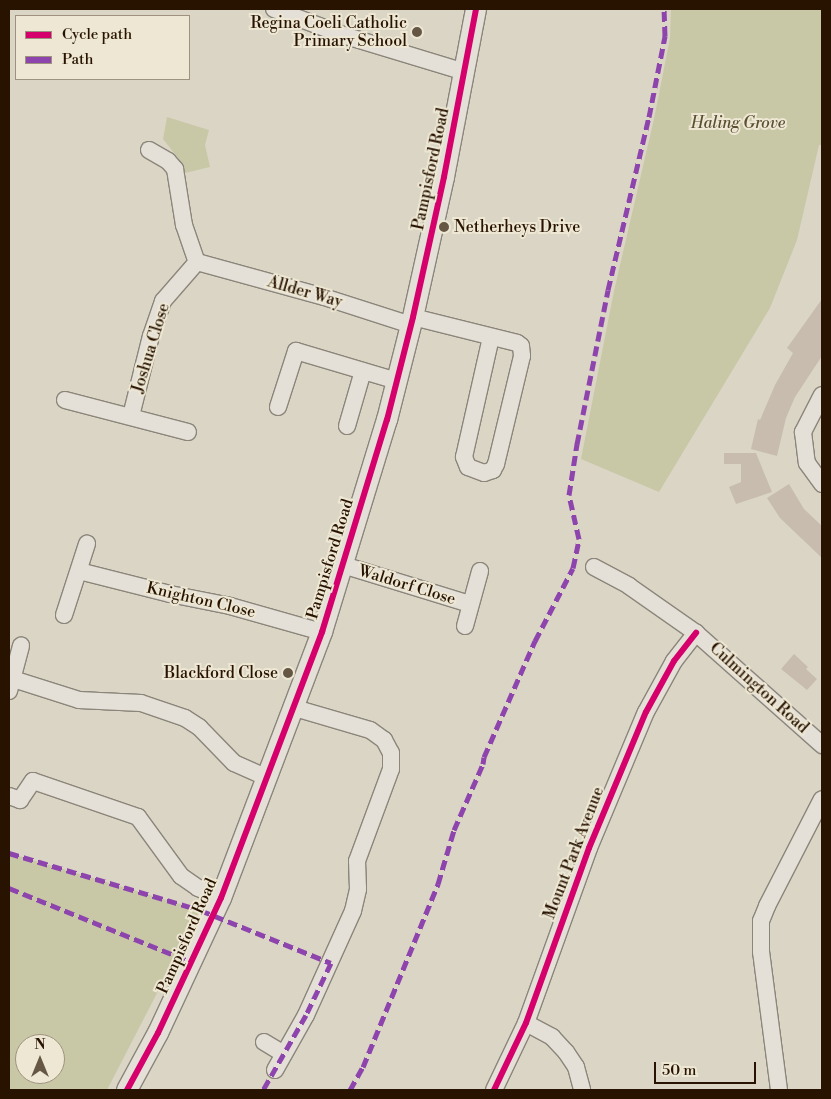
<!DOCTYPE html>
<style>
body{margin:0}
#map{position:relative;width:831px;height:1099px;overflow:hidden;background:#dbd5c5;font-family:"Libre Bodoni",serif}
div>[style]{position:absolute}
.green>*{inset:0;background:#c8c8a7}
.building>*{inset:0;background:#c8bcaf}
.roads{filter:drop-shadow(1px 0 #8b857a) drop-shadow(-1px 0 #8b857a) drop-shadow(0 1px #8b857a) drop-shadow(0 -1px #8b857a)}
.minor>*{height:16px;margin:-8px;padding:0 8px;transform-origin:8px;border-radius:8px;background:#e4e0d8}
.tertiary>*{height:20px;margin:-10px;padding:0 10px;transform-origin:10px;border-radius:10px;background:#e4e0d8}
.quiet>*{height:5px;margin-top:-2.5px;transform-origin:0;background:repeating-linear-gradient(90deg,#8e44ad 0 10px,transparent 0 15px)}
.cycleway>*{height:6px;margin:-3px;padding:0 3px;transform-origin:3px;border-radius:3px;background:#d6006c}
.dots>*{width:14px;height:14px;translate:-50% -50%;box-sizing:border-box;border:2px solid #ede7d3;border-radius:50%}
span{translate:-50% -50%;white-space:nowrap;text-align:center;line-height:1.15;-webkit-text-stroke:4px #ede7d3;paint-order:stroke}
.poi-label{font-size:16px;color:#271300}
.right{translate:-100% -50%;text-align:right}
.left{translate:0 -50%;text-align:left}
.park-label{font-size:16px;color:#5a4f32;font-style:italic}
.street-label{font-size:16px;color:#271300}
.frame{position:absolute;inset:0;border:10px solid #271300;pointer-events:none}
.legend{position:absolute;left:15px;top:15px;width:175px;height:65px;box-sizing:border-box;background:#ede7d3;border:1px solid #9e927f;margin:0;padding:6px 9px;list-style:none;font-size:15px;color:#271300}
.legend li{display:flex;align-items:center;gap:10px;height:25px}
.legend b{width:25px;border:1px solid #9e927f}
.north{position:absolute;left:15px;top:1034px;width:50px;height:50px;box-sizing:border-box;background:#ede7d3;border:1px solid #9e927f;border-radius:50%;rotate:0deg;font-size:14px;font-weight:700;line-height:20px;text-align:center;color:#271300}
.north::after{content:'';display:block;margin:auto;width:18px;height:22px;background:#665745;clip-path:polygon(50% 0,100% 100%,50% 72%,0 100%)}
.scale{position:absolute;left:654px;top:1062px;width:102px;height:22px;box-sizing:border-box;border:2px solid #271300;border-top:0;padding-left:6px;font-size:15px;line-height:18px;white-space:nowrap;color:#271300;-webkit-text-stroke:4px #ede7d3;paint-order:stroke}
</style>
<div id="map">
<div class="green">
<i style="clip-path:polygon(671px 9px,822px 9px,822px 145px,819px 145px,797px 240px,770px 308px,659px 492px,581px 459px,614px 291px,654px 119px,670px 38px)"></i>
<i style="clip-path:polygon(167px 117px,209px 130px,205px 145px,210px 167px,185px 173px,178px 158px,163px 139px)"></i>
<i style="clip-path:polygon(evenodd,9px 853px,200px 910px,107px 1090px,9px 1090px,9px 853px,25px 1044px,55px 1044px,55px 1074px,25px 1074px,25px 1044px)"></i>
</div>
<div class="building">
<i style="clip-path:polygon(822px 299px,822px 356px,795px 397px,786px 418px,777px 456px,751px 449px,758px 419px,760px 420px,775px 385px,793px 353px,787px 348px)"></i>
<i style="clip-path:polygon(724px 453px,756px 453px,772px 492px,736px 504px,729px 487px,741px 482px,741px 464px,724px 464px)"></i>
<i style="clip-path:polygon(789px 484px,804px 509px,822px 526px,822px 558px,780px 518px,767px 498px)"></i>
<i style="clip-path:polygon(794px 654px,808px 667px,806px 669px,817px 679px,807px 690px,781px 669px)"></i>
</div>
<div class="roads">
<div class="minor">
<i style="left:274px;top:9px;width:74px;rotate:20.6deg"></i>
<i style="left:343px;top:35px;width:127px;rotate:16.9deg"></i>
<i style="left:149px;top:150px;width:22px;rotate:30deg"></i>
<i style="left:168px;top:161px;width:11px;rotate:49deg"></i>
<i style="left:175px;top:169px;width:57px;rotate:80.9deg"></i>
<i style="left:184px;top:225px;width:39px;rotate:71deg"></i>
<i style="left:197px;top:262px;width:132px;rotate:15.4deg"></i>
<i style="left:324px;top:297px;width:91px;rotate:17.8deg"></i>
<i style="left:413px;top:317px;width:107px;rotate:14deg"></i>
<i style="left:517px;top:343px;width:5px;rotate:37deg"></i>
<i style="left:521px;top:346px;width:10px;rotate:84deg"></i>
<i style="left:522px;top:356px;width:111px;rotate:103.5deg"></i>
<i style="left:496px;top:464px;width:7px;rotate:117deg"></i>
<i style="left:493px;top:470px;width:9px;rotate:162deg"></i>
<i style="left:484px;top:473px;width:17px;rotate:-159deg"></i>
<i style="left:468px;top:467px;width:11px;rotate:-112deg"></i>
<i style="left:464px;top:457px;width:123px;rotate:-77.3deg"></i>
<i style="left:822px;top:395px;width:42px;rotate:117.2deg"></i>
<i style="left:803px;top:432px;width:31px;rotate:83deg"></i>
<i style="left:807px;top:463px;width:26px;rotate:54deg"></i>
<i style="left:65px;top:400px;width:127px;rotate:14.6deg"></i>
<i style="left:278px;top:407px;width:59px;rotate:-72.2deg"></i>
<i style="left:296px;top:351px;width:105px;rotate:16.5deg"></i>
<i style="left:131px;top:416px;width:82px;rotate:-76deg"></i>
<i style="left:151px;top:336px;width:37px;rotate:-71deg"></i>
<i style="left:163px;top:301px;width:52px;rotate:-48.9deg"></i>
<i style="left:347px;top:426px;width:57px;rotate:-73.8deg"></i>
<i style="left:343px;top:565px;width:133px;rotate:17.1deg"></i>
<i style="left:594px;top:567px;width:40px;rotate:28deg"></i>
<i style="left:629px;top:586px;width:82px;rotate:35deg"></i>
<i style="left:696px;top:633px;width:169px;rotate:41.6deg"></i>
<i style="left:79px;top:571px;width:94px;rotate:14.2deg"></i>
<i style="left:170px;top:594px;width:61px;rotate:11.3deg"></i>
<i style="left:230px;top:606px;width:96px;rotate:15.8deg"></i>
<i style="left:64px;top:615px;width:75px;rotate:-72.1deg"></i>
<i style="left:465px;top:626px;width:57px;rotate:-74.7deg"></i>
<i style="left:13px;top:679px;width:69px;rotate:17.7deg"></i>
<i style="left:79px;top:700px;width:62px;rotate:2.8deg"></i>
<i style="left:141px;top:703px;width:46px;rotate:18.8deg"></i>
<i style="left:185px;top:718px;width:17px;rotate:33deg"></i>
<i style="left:199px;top:727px;width:50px;rotate:45.8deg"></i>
<i style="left:234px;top:763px;width:37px;rotate:24deg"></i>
<i style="left:9px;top:691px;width:47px;rotate:-75.1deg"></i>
<i style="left:9px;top:796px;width:12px;rotate:20deg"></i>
<i style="left:20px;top:800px;width:23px;rotate:-56deg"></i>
<i style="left:33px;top:781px;width:111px;rotate:18.9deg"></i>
<i style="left:138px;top:817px;width:73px;rotate:53.9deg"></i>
<i style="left:181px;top:876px;width:21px;rotate:35deg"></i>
<i style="left:198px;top:888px;width:25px;rotate:23deg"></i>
<i style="left:526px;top:1023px;width:30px;rotate:28deg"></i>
<i style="left:552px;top:1037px;width:21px;rotate:47deg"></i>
<i style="left:566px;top:1052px;width:18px;rotate:56deg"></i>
<i style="left:576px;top:1067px;width:24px;rotate:75deg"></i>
<i style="left:264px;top:1042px;width:23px;rotate:31deg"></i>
<i style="left:275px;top:1070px;width:63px;rotate:-60.6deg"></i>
<i style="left:306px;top:1015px;width:114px;rotate:-65.7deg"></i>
<i style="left:353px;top:911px;width:23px;rotate:-77deg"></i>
<i style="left:358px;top:889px;width:28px;rotate:-92deg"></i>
<i style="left:357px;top:861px;width:98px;rotate:-69.7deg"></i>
<i style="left:391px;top:769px;width:16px;rotate:-90deg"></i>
<i style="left:391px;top:753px;width:15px;rotate:-118deg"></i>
<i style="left:384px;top:740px;width:17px;rotate:-144deg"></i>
<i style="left:370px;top:730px;width:78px;rotate:-163.7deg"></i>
<i style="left:494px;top:1090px;width:74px;rotate:-64.5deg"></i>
<i style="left:526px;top:1023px;width:186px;rotate:-70.2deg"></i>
<i style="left:589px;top:848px;width:147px;rotate:-67.3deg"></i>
<i style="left:646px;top:712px;width:58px;rotate:-61.2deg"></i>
<i style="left:674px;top:661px;width:36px;rotate:-52deg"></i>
<i style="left:779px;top:1090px;width:139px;rotate:-97.4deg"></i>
<i style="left:761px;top:952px;width:31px;rotate:-90deg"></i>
<i style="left:761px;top:921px;width:16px;rotate:-68deg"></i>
<i style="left:767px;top:906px;width:120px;rotate:-62.8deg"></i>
</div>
<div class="tertiary">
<i style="left:127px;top:1090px;width:65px;rotate:-61.5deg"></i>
<i style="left:158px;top:1033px;width:149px;rotate:-65deg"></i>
<i style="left:221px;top:898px;width:285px;rotate:-69.2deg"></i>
<i style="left:322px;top:632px;width:222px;rotate:-73deg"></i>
<i style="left:387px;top:420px;width:106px;rotate:-75.8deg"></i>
<i style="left:413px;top:317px;width:143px;rotate:-77.5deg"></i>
<i style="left:444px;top:177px;width:171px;rotate:-79.2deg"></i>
</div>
</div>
<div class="quiet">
<i style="left:9px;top:853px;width:199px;rotate:16.6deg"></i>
<i style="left:200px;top:910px;width:141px;rotate:22deg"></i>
<i style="left:331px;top:963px;width:58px;rotate:115.7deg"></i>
<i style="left:306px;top:1015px;width:86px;rotate:119.8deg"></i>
<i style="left:9px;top:888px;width:196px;rotate:22.1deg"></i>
<i style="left:350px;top:1090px;width:26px;rotate:-61deg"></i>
<i style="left:363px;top:1067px;width:198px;rotate:-67.7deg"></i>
<i style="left:438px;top:884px;width:56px;rotate:-73.5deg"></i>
<i style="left:454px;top:830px;width:72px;rotate:-66.3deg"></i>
<i style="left:483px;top:764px;width:7px;rotate:-82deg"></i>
<i style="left:484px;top:757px;width:127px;rotate:-66.3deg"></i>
<i style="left:535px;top:641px;width:82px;rotate:-62.5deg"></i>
<i style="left:573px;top:568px;width:30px;rotate:-78deg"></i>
<i style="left:579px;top:539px;width:45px;rotate:-102.8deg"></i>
<i style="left:569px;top:495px;width:52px;rotate:-81.1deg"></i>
<i style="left:577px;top:444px;width:157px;rotate:-78.6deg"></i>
<i style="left:608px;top:290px;width:178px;rotate:-76.7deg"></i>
<i style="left:649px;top:117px;width:83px;rotate:-78.8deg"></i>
<i style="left:665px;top:36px;width:27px;rotate:-92deg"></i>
</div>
<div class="cycleway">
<i style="left:127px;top:1090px;width:65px;rotate:-61.5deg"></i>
<i style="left:158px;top:1033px;width:149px;rotate:-65deg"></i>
<i style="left:221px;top:898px;width:285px;rotate:-69.2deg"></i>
<i style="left:322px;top:632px;width:222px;rotate:-73deg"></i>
<i style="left:387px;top:420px;width:106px;rotate:-75.8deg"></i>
<i style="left:413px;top:317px;width:143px;rotate:-77.5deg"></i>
<i style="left:444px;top:177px;width:171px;rotate:-79.2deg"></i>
<i style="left:494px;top:1090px;width:74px;rotate:-64.5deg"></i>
<i style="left:526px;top:1023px;width:186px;rotate:-70.2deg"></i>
<i style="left:589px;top:848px;width:147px;rotate:-67.3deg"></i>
<i style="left:646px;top:712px;width:58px;rotate:-61.2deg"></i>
<i style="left:674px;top:661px;width:36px;rotate:-52deg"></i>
</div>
<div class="dots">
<i style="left:417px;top:32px;background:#665745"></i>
<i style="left:444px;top:227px;background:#665745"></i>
<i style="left:288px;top:673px;background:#665745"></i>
</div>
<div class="poi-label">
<span class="right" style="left:407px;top:32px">Regina Coeli Catholic<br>Primary School</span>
<span class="left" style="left:454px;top:227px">Netherheys Drive</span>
<span class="right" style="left:278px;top:673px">Blackford Close</span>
</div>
<div class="park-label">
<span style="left:738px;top:123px">Haling Grove</span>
</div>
<div class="street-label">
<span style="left:431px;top:169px;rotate:-78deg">Pampisford Road</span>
<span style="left:305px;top:292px;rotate:16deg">Allder Way</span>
<span style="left:151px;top:348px;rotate:-73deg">Joshua Close</span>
<span style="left:330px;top:559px;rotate:-73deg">Pampisford Road</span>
<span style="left:407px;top:585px;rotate:17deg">Waldorf Close</span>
<span style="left:201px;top:600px;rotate:13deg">Knighton Close</span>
<span style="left:759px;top:688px;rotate:42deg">Culmington Road</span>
<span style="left:574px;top:853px;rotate:-69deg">Mount Park Avenue</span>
<span style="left:187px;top:936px;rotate:-66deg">Pampisford Road</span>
</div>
<div class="frame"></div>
<ul class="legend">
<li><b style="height:6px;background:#d6006c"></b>Cycle path</li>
<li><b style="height:6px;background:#8e44ad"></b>Path</li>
</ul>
<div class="north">N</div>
<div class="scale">50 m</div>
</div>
